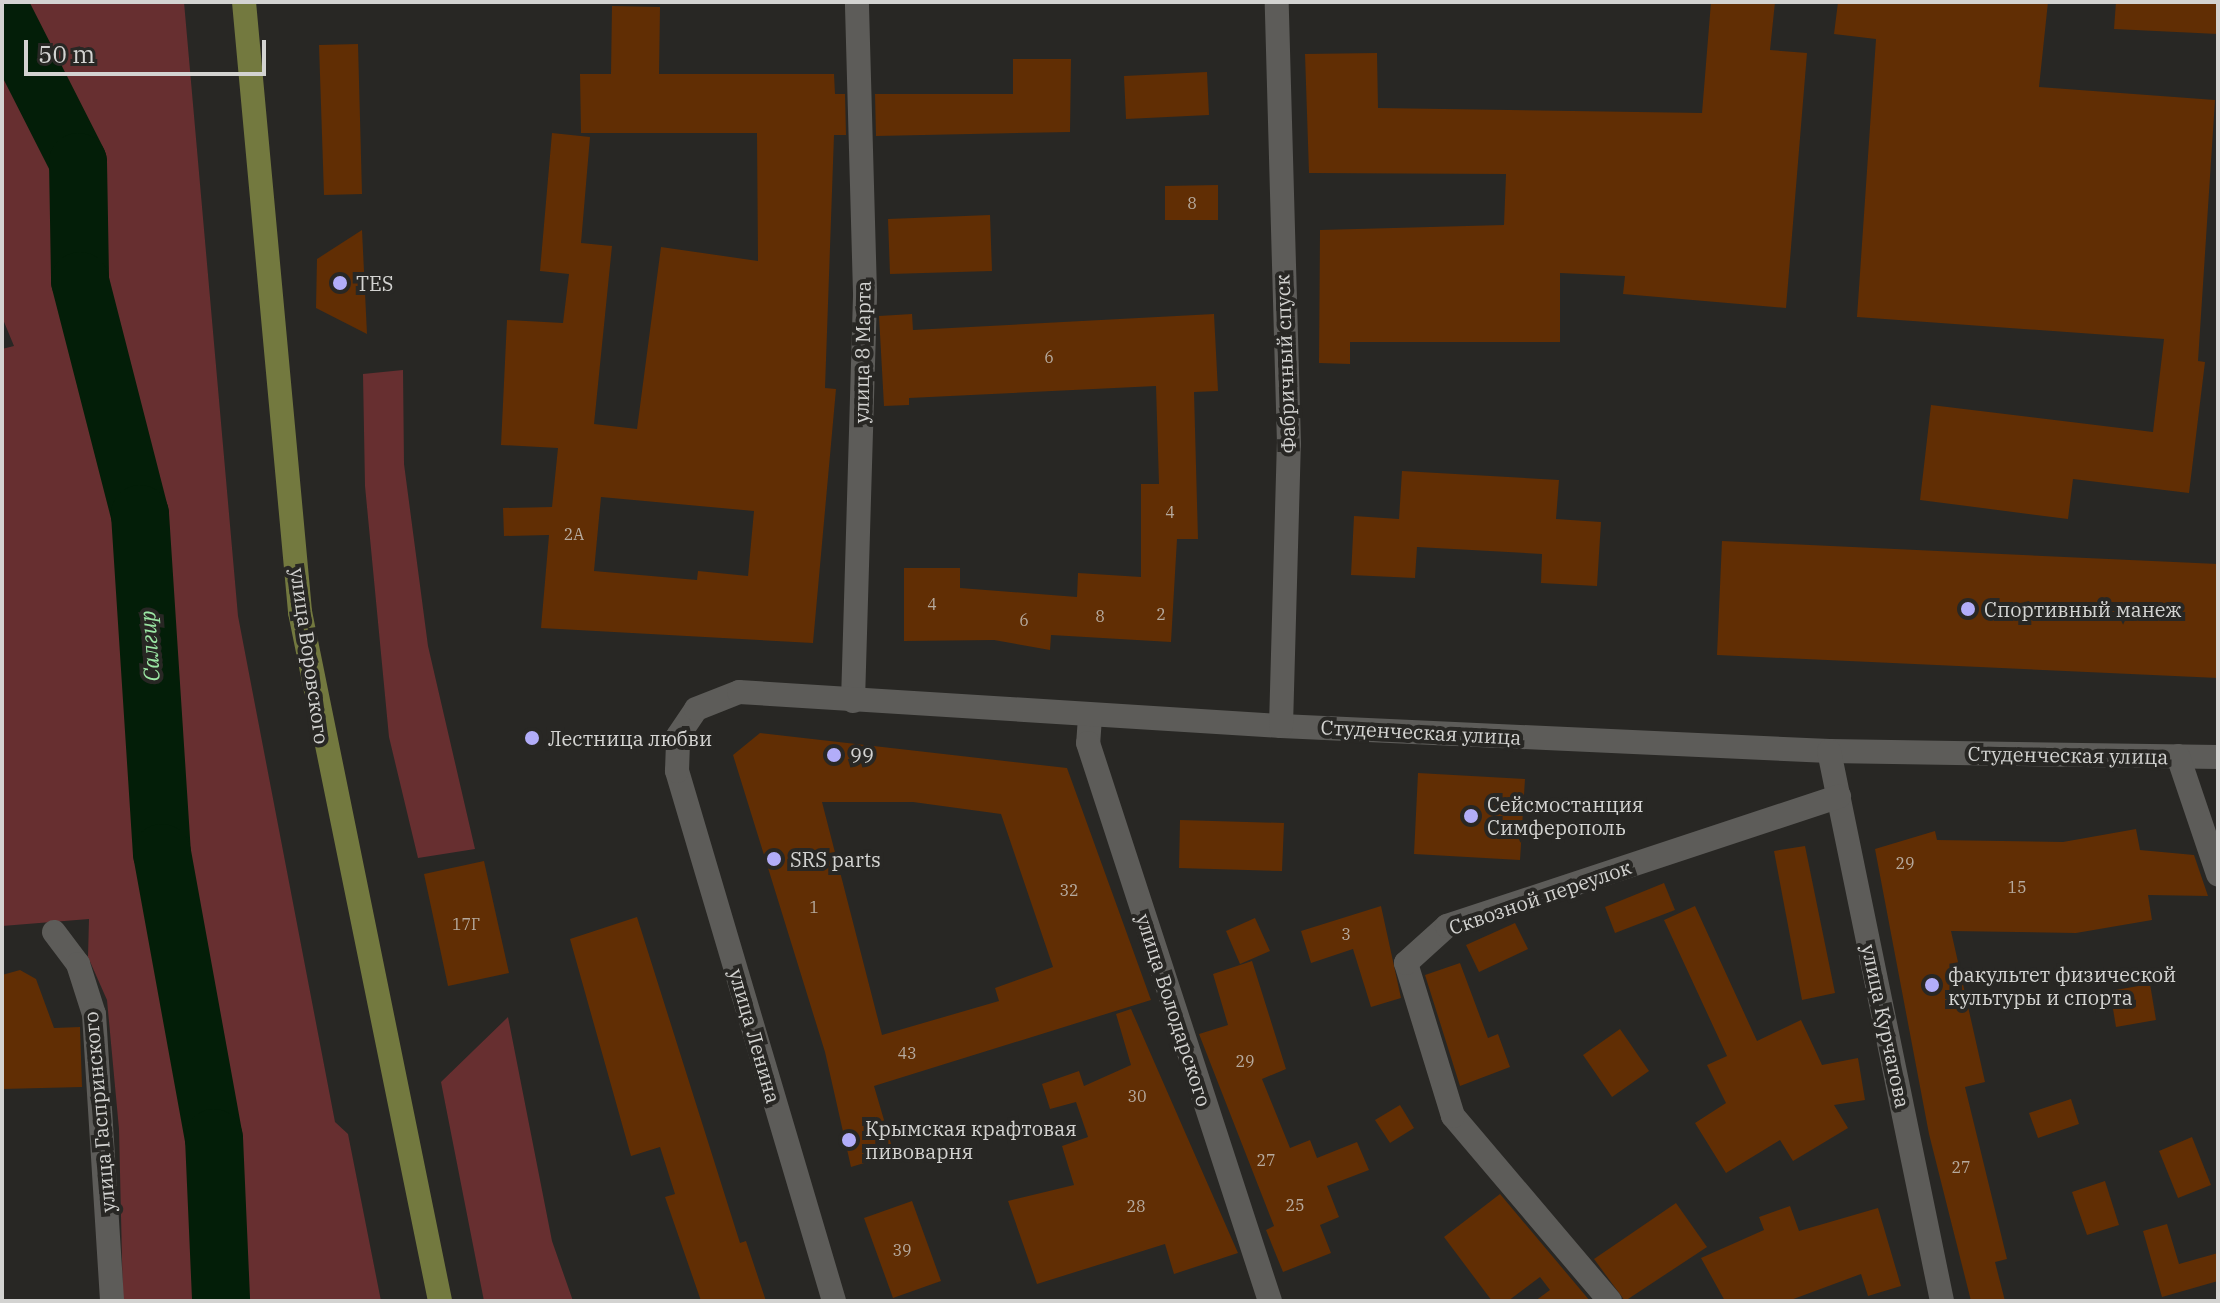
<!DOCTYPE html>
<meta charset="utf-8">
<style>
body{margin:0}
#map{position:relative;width:2220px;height:1303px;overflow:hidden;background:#282724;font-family:"IBM Plex Serif",serif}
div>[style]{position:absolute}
.green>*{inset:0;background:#672f30}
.river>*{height:58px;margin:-29px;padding:0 29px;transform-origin:29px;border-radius:29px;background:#031e08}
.building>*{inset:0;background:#612e04}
.street>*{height:24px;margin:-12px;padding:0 12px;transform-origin:12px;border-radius:12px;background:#5d5c59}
.secondary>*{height:24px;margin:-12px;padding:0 12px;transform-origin:12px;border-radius:12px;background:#5d5c59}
.primary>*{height:24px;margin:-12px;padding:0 12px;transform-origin:12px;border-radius:12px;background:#73793f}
.dots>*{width:22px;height:22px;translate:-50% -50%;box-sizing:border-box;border:4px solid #282724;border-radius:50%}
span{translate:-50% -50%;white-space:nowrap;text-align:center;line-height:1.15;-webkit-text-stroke:8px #282724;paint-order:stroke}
.number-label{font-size:16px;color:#b6aa9e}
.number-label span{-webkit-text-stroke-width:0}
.poi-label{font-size:20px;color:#d3d3d1}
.left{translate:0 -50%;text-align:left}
.street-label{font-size:20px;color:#d3d3d1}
.water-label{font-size:22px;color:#9be7a4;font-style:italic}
.frame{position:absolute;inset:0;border:4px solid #d3d3d1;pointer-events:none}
.scale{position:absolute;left:24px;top:40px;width:242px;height:36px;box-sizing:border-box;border:4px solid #d3d3d1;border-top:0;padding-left:10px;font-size:24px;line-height:28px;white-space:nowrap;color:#d3d3d1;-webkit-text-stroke:6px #282724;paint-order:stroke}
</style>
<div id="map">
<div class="green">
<i style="clip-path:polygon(2px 2px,184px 2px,238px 616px,335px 1122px,348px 1134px,381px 1301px,123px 1301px,119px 1129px,107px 1000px,88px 957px,89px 919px,2px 926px,2px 349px,14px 346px,2px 317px)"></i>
<i style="clip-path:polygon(403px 370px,404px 464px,428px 646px,475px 849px,418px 858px,389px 737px,365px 486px,363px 374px)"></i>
<i style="clip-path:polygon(508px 1017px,552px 1241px,573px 1301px,484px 1301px,441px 1082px)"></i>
</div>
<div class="river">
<i style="left:2px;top:12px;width:168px;rotate:63.1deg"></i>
<i style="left:78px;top:162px;width:119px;rotate:89deg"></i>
<i style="left:80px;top:281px;width:241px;rotate:75.6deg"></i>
<i style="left:140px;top:514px;width:340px;rotate:86.3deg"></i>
<i style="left:162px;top:853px;width:290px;rotate:79.7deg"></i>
<i style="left:214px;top:1138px;width:163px;rotate:87.5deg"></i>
</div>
<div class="building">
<i style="clip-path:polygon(1711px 2px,1775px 2px,1770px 50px,1807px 53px,1786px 308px,1623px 294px,1625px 276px,1560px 273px,1560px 342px,1350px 342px,1350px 364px,1319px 363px,1320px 230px,1504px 225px,1506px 174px,1309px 173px,1305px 54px,1377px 53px,1378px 108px,1702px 113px)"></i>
<i style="clip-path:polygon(1838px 2px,2048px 2px,2039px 87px,2215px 100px,2198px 361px,2205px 362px,2189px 493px,2073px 479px,2068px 519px,1920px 500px,1931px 405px,2153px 432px,2164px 339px,1857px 317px,1876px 39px,1834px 34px)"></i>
<i style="clip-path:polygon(2116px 2px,2218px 2px,2218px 34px,2114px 29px)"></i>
<i style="clip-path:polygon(evenodd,612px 6px,660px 7px,659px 74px,834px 74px,835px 94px,845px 94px,846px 135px,834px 135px,825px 388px,836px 389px,813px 643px,541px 628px,549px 535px,504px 536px,503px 508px,552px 507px,558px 448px,501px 445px,507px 320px,563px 323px,569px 274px,540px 271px,552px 133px,590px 137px,581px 243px,612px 246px,594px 424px,637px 429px,661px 247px,758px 261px,757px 133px,581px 133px,580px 74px,611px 74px,612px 6px,601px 497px,754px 511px,748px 576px,698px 571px,697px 580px,594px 571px,601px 497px)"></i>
<i style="clip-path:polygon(358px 44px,362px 194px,324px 195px,319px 45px)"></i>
<i style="clip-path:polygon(1013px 59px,1071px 59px,1070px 132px,876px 136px,875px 94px,1013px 94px)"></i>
<i style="clip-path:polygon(1207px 72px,1209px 115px,1126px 119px,1124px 76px)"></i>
<i style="clip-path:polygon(1218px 185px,1218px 220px,1165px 220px,1165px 186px)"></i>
<i style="clip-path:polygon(990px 215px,992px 271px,890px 274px,888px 219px)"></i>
<i style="clip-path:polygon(362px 230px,367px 334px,316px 308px,317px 259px)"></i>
<i style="clip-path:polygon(912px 314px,913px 330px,1214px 314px,1218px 391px,1194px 392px,1198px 539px,1177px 539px,1171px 642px,1051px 635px,1050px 650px,994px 640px,904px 641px,904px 568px,960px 568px,960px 588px,1077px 597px,1078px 573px,1141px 577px,1141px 484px,1159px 484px,1156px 386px,909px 398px,909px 405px,884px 406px,879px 316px)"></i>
<i style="clip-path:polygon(1402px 471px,1559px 480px,1556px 519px,1601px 522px,1597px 586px,1541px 583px,1542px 554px,1417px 547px,1415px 578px,1351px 575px,1354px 516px,1399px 519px)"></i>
<i style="clip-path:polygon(1722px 541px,2218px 564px,2218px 678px,1717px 655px)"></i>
<i style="clip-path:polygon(evenodd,760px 733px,1067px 768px,1151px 1000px,874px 1086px,894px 1154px,851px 1167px,825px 1052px,733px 755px,760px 733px,822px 802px,913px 802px,1001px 814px,1053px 967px,995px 988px,999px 1001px,882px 1035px,822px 802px)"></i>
<i style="clip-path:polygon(1418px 773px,1525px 779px,1520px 860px,1414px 854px)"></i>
<i style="clip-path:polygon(1180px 820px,1284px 823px,1282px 871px,1179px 868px)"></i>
<i style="clip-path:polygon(2136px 829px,2140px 850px,2194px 855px,2208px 896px,2148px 895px,2152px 920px,2076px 933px,1951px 931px,1985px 1082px,1965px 1087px,2007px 1259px,1995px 1262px,2005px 1301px,1971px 1301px,1929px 1134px,1875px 849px,1935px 831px,1937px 840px,2063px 842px)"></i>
<i style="clip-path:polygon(1805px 846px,1835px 993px,1802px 1000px,1774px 851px)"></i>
<i style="clip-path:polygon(484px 861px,509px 973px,448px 986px,424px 874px)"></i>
<i style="clip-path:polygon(1664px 883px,1675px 910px,1615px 933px,1605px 907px)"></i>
<i style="clip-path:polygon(1381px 906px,1401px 998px,1371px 1007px,1353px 949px,1311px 963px,1301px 931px)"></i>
<i style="clip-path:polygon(1695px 906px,1757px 1041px,1801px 1020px,1822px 1065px,1858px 1058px,1865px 1100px,1834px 1105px,1848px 1128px,1793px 1161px,1780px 1140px,1726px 1173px,1695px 1123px,1726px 1103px,1707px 1065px,1727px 1056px,1664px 920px)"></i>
<i style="clip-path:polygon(637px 917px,740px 1243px,746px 1241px,766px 1301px,701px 1301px,665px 1197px,675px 1194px,660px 1147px,631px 1156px,570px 939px)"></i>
<i style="clip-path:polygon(1255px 918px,1270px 951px,1240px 964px,1226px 931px)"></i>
<i style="clip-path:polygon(1515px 923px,1528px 949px,1479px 972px,1466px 945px)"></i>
<i style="clip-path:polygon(1252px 961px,1286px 1069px,1262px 1079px,1290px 1148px,1310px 1140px,1317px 1158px,1357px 1142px,1369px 1170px,1327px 1186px,1339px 1217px,1320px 1225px,1331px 1253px,1283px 1272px,1266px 1230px,1274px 1226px,1199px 1034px,1228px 1025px,1213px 974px)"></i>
<i style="clip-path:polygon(1460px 963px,1488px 1038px,1498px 1034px,1510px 1067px,1460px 1086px,1425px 975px)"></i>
<i style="clip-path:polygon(20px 970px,36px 979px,54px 1028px,80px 1027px,82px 1087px,2px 1089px,2px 975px)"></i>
<i style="clip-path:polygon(2150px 984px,2156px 1020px,2116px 1027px,2110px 991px)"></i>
<i style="clip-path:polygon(1131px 1009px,1238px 1253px,1174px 1274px,1165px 1244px,1037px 1284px,1008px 1201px,1074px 1185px,1062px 1146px,1088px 1137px,1076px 1102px,1050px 1109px,1042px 1084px,1079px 1071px,1084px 1086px,1131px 1065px,1116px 1014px)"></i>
<i style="clip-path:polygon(1620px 1029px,1649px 1071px,1612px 1097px,1583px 1055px)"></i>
<i style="clip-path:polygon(2071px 1099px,2079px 1124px,2038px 1138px,2029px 1113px)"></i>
<i style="clip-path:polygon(1400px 1105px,1414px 1128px,1390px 1143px,1375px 1120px)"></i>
<i style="clip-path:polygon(2192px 1137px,2211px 1185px,2178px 1198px,2159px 1151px)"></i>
<i style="clip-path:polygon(2105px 1181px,2119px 1225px,2087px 1235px,2072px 1192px)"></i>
<i style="clip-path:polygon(1500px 1194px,1590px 1301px,1535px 1301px,1550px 1290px,1540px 1277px,1508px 1301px,1492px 1301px,1444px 1237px)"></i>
<i style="clip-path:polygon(912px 1201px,941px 1281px,893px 1298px,864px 1218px)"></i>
<i style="clip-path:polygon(1676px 1203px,1707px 1247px,1625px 1301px,1594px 1259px)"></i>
<i style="clip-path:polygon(1790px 1206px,1799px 1231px,1878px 1208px,1901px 1286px,1868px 1296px,1861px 1274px,1788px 1301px,1725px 1301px,1701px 1258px,1764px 1230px,1759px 1217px)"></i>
<i style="clip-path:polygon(2167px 1224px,2179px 1264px,2218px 1253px,2218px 1281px,2162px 1297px,2143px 1231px)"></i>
</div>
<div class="street">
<i style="left:853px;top:701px;width:408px;rotate:-88.3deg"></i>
<i style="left:865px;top:293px;width:291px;rotate:-91.6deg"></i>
<i style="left:1090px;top:717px;width:26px;rotate:94deg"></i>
<i style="left:1088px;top:743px;width:587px;rotate:71.94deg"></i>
<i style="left:1281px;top:726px;width:549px;rotate:2.61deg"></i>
<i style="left:1829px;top:751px;width:389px;rotate:0.9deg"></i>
<i style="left:1829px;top:751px;width:561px;rotate:78.39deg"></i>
<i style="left:2178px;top:756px;width:125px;rotate:71.3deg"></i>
<i style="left:54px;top:932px;width:40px;rotate:53deg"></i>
<i style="left:78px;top:964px;width:52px;rotate:72.3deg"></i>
<i style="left:94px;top:1014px;width:288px;rotate:86.4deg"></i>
<i style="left:1610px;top:1301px;width:243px;rotate:-130.3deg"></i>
<i style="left:1453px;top:1116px;width:160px;rotate:-107.1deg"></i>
<i style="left:1406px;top:963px;width:55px;rotate:-42.1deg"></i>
<i style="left:1447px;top:926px;width:413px;rotate:-18.3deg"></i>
</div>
<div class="secondary">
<i style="left:834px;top:1301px;width:553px;rotate:-106.5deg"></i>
<i style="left:677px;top:771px;width:35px;rotate:-88deg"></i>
<i style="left:678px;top:736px;width:32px;rotate:-56deg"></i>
<i style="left:696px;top:709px;width:46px;rotate:-21.6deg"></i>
<i style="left:739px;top:692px;width:543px;rotate:3.59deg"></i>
<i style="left:1281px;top:726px;width:282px;rotate:-88.4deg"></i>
<i style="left:1289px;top:444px;width:442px;rotate:-91.6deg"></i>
</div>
<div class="primary">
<i style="left:244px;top:2px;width:613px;rotate:84.75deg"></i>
<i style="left:300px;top:612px;width:703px;rotate:78.51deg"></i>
</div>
<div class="dots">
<i style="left:340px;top:283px;background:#b2adf9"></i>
<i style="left:1968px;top:609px;background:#b2adf9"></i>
<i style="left:532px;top:738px;background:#b2adf9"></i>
<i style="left:834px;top:755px;background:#b2adf9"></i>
<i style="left:1471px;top:816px;background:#b2adf9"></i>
<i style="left:774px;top:859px;background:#b2adf9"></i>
<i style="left:1932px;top:985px;background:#b2adf9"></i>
<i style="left:849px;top:1140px;background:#b2adf9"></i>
</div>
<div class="number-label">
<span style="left:1192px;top:203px">8</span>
<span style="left:1049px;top:357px">6</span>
<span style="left:1170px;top:512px">4</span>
<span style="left:574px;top:534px">2А</span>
<span style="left:932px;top:604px">4</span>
<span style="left:1161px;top:614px">2</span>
<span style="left:1100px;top:616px">8</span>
<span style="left:1024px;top:620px">6</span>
<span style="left:1905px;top:863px">29</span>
<span style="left:2017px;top:887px">15</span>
<span style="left:1069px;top:890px">32</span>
<span style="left:814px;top:907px">1</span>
<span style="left:466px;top:924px">17Г</span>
<span style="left:1346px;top:934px">3</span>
<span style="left:907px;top:1053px">43</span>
<span style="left:1245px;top:1061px">29</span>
<span style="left:1137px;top:1096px">30</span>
<span style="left:1266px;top:1160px">27</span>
<span style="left:1961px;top:1167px">27</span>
<span style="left:1295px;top:1205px">25</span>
<span style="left:1136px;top:1206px">28</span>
<span style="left:902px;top:1250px">39</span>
</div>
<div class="poi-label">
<span class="left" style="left:356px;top:283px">TES</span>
<span class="left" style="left:1984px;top:609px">Спортивный манеж</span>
<span class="left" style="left:548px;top:738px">Лестница любви</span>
<span class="left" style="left:850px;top:755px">99</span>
<span class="left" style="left:1487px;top:816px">Сейсмостанция<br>Симферополь</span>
<span class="left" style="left:790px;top:859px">SRS parts</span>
<span class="left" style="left:1948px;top:986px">факультет физической<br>культуры и спорта</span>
<span class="left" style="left:865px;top:1140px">Крымская крафтовая<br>пивоварня</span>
</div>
<div class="street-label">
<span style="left:862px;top:352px;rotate:-89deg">улица 8 Марта</span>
<span style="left:1285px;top:364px;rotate:-92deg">Фабричный спуск</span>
<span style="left:310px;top:656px;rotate:82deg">улица Воровского</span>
<span style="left:1421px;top:732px;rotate:3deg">Студенческая улица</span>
<span style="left:2068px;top:755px;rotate:1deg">Студенческая улица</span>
<span style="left:1540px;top:897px;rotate:-19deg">Сквозной переулок</span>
<span style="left:1174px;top:1010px;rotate:72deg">улица Володарского</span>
<span style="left:1886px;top:1026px;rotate:78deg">улица Курчатова</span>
<span style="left:755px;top:1036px;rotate:74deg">улица Ленина</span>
<span style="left:99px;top:1112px;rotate:-95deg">улица Гаспринского</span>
</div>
<div class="water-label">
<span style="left:149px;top:646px;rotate:-94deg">Салгир</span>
</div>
<div class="frame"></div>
<div class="scale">50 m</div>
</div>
